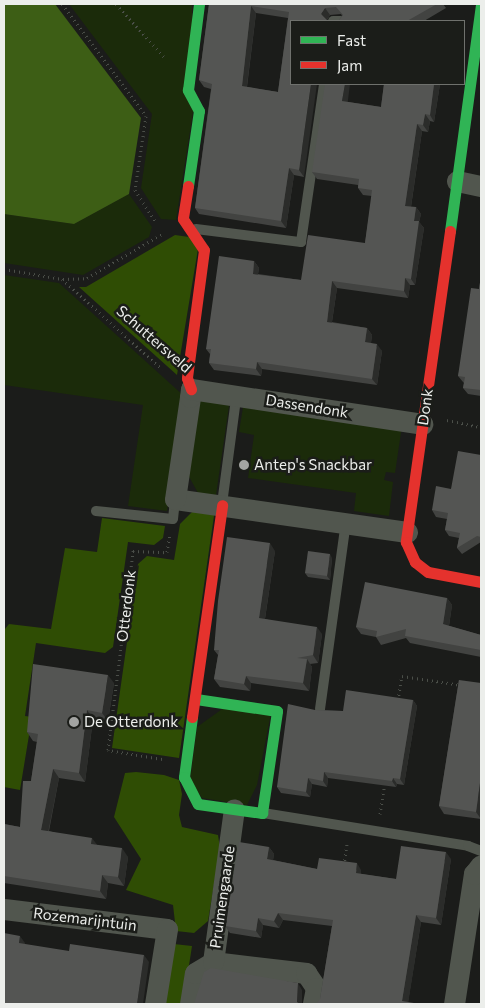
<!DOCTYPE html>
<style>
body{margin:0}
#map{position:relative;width:485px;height:1008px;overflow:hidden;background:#1b1c1a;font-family:Commissioner,sans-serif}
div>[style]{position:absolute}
.green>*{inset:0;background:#1b2b0a}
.forest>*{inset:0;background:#2f4d04}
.water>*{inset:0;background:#3d5e15}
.path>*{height:3px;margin-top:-1.5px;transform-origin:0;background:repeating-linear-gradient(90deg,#4b4f49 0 1px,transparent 0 5px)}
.lane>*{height:10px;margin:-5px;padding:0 5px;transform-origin:5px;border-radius:5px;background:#51564e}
.street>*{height:21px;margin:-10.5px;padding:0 10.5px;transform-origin:10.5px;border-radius:10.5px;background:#51564e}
.fast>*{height:11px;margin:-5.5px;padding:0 5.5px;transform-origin:5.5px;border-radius:5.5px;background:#30b455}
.jam>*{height:11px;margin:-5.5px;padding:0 5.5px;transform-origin:5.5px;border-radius:5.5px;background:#e5322d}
.wall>*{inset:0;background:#424341}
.shaded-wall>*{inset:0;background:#2b2c2a}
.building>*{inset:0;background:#545553}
.dots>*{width:14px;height:14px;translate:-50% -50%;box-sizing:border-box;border:2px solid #1b1d19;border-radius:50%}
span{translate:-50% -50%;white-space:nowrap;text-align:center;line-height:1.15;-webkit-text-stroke:5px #1b1d19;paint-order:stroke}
.street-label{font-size:15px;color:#eceeeb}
.poi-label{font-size:15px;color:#eceeeb}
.left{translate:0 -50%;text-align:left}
.frame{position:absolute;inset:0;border:5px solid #eceeeb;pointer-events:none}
.legend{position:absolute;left:290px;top:20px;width:175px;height:65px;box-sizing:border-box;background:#1b1d19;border:1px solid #6f716d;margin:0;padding:6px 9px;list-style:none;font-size:15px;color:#eceeeb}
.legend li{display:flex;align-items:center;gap:10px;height:25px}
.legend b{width:25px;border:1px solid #6f716d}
</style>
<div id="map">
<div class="green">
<i style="clip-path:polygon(69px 4px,192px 4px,193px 112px,176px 220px,161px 219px,141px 188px,152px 114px)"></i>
<i style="clip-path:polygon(129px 194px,152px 227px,149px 237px,83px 275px,4px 263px,4px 214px,74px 224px)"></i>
<i style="clip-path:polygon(4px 275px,59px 283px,184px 396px,167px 511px,128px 506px,143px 405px,4px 385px)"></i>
<i style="clip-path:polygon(198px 394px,230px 399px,216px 495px,198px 493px,187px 473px)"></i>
<i style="clip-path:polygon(244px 401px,402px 426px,395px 473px,386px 472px,384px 480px,393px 482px,389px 516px,354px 511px,356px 493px,248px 478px,254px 435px,239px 432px)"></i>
<i style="clip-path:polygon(225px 707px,271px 713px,257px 785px,247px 805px,202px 798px,190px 781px,197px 727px)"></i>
</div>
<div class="forest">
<i style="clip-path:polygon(175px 235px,189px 237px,198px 249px,177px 375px,79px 287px,86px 287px)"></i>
<i style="clip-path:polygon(196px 508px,215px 509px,179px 758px,112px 748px,138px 564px,147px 556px,174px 560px,180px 524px)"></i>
<i style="clip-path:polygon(102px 518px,165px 526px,163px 538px,154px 545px,128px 542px,113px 647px,105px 653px,36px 643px,25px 716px,32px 717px,20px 790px,4px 787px,5px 629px,9px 624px,51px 629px,65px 548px,97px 552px)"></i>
<i style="clip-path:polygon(136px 772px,164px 775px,179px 780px,182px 794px,179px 815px,182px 827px,218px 835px,220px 848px,208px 921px,194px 933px,176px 931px,173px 905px,126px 890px,141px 859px,114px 817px,125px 773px)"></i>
<i style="clip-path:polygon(174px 944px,192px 946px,183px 1004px,165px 1004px)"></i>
</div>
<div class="water">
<i style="clip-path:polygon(4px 4px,55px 4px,141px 118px,129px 194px,74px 224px,4px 214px)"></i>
</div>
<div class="path">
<i style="left:62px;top:4px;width:140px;rotate:53.1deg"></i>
<i style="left:146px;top:116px;width:75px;rotate:98.5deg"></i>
<i style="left:135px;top:190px;width:38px;rotate:57deg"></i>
<i style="left:116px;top:4px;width:74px;rotate:47.7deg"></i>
<i style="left:4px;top:269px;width:59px;rotate:9.8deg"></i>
<i style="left:62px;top:279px;width:135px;rotate:42deg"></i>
<i style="left:63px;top:279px;width:24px;rotate:-2deg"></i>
<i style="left:87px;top:278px;width:87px;rotate:-30.4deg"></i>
<i style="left:447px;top:420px;width:35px;rotate:12deg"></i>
<i style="left:398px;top:700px;width:24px;rotate:-81deg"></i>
<i style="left:402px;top:676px;width:60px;rotate:8.7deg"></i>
<i style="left:162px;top:759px;width:55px;rotate:-170.5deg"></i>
<i style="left:108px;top:750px;width:201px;rotate:-82.8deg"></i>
<i style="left:133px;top:551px;width:34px;rotate:2deg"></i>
<i style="left:167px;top:552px;width:18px;rotate:-81deg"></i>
<i style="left:380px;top:814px;width:31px;rotate:-81deg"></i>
<i style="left:344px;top:865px;width:21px;rotate:-82deg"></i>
</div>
<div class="lane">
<i style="left:333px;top:21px;width:8px"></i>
<i style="left:196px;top:229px;width:106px;rotate:7.1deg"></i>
<i style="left:301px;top:242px;width:160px;rotate:-81.7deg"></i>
<i style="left:222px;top:504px;width:98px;rotate:-82.4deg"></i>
<i style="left:96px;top:511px;width:77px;rotate:5.9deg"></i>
<i style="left:173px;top:519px;width:20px;rotate:-84deg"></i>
<i style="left:320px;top:709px;width:189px;rotate:-82.1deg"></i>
<i style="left:263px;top:813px;width:208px;rotate:9.1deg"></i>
<i style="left:468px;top:846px;width:14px;rotate:21deg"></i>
</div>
<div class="street">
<i style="left:457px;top:181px;width:25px;rotate:12deg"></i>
<i style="left:407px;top:532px;width:234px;rotate:-171.9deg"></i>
<i style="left:175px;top:499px;width:103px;rotate:-81.6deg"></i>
<i style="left:190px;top:397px;width:8px;rotate:-83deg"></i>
<i style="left:191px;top:389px;width:234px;rotate:8.6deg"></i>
<i style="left:4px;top:909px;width:164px;rotate:7deg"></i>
<i style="left:167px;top:929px;width:76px;rotate:99.1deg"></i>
<i style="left:213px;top:962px;width:94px;rotate:6.7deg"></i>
<i style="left:306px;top:973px;width:18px;rotate:56deg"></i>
<i style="left:316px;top:988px;width:16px;rotate:101deg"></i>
<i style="left:190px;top:1004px;width:31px;rotate:-81deg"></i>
<i style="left:195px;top:973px;width:21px;rotate:-31deg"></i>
<i style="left:213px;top:962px;width:154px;rotate:-82.2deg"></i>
<i style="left:454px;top:1004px;width:132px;rotate:-81.3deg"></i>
<i style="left:474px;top:874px;width:11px;rotate:-52deg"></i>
</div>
<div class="fast">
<i style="left:188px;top:186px;width:76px;rotate:-81.7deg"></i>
<i style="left:199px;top:111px;width:24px;rotate:-118deg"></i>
<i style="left:188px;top:90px;width:87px;rotate:-82.7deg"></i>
<i style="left:450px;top:231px;width:227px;rotate:-82.2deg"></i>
<i style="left:192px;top:717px;width:61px;rotate:97.6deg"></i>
<i style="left:184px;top:777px;width:30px;rotate:63deg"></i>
<i style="left:198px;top:804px;width:65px;rotate:8deg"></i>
<i style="left:262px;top:813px;width:103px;rotate:-81.6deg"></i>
<i style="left:277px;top:711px;width:82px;rotate:-171.6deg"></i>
</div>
<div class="jam">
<i style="left:188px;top:186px;width:33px;rotate:99deg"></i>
<i style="left:183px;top:219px;width:37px;rotate:56deg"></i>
<i style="left:204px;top:250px;width:129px;rotate:97.6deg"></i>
<i style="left:187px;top:378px;width:12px;rotate:70deg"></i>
<i style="left:450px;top:231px;width:314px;rotate:98.1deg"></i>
<i style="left:406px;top:542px;width:22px;rotate:66deg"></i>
<i style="left:415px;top:562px;width:16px;rotate:38deg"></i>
<i style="left:428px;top:572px;width:54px;rotate:10.7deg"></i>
<i style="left:192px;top:717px;width:214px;rotate:-81.9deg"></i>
</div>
<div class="wall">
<i style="clip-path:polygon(evenodd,209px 4px,443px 4px,446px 8px,424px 21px,291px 21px,304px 177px,294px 175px,286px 228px,199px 214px,195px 208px,211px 89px,204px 87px,199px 80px,209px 4px,256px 13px,288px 18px,278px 92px,247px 87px,256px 13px,209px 4px,341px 14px,342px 16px,339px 20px,328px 21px,327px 20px,330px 15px,341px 14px)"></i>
<i style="clip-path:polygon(384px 84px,440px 84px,434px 122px,430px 121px,428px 132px,422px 131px,411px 207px,416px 207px,421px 214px,419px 222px,424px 228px,415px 285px,410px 285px,408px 298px,337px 288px,332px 322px,367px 328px,372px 335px,371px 343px,382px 351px,377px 385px,262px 369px,261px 376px,214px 370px,209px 363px,210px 354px,206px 349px,254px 261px,259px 268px,258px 274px,301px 280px,365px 243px,372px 196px,363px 195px,358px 188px,358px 185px,317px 179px,312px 172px,348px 102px,381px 107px)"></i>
<i style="clip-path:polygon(481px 276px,481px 396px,468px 394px,463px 388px,464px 383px,463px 382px,458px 376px,479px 289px)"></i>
<i style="clip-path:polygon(481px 455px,481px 542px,462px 554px,457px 548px,459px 538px,449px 536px,445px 530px,447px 519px,436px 517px,432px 510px)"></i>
<i style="clip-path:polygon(275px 551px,265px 619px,322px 634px,318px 663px,310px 664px,312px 667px,309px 691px,251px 683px,250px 691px,220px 687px,214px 679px,218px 655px,214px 650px)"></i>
<i style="clip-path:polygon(332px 558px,330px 580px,308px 577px,305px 573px)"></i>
<i style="clip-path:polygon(447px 598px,452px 605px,449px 626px,481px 635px,481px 657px,410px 643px,406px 638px,381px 645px,376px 637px,361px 634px,356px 627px)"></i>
<i style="clip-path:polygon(459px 680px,481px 819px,444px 814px,439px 806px)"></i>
<i style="clip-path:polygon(114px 683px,108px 721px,93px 719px,85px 782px,59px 778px,49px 831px,97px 845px,128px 857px,124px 886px,108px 883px,106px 899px,4px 883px,4px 824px,20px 827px,31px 781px,37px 742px,33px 741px,27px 732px)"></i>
<i style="clip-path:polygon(413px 700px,417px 706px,404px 785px,397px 784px,396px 787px,328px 778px,327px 787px,312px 784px,310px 797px,281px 793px,277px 787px,315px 710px,343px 711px)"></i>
<i style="clip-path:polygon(269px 847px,274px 854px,273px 860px,317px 869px,361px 870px,361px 874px,396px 879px,451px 859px,441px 925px,421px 922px,408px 1002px,320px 999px,332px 926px,283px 920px,279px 928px,263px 925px,261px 938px,230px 933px,225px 926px)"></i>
</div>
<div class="shaded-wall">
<i style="clip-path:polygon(251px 6px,256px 13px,246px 93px,242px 86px)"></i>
<i style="clip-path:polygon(325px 8px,330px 15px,326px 21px,321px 14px)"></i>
<i style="clip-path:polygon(311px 84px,317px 84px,304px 177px,299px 170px)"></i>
<i style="clip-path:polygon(345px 84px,350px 84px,347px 108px,342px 101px)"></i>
<i style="clip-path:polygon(434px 84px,440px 84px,434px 122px,430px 115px)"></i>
<i style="clip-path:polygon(425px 114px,430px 121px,428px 132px,423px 125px)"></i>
<i style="clip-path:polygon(417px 124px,422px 131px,410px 213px,405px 206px)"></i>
<i style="clip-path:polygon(289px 168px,294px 175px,286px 228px,281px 221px)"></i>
<i style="clip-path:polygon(416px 207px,421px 214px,419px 222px,424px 228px,415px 285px,411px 279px,414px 221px)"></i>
<i style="clip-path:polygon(254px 261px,259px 268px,257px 280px,253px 274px)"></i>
<i style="clip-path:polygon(405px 278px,410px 285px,408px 298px,404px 291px)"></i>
<i style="clip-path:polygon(332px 281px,337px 288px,331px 328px,327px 322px)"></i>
<i style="clip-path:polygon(367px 328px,372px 335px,370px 349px,365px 342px)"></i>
<i style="clip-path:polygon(377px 344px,382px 351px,377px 385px,372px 379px)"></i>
<i style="clip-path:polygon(257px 362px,262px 369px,261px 376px,256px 369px)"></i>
<i style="clip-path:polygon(270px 543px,275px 551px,264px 625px,259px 618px)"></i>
<i style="clip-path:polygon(330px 554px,332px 558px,330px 580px,327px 576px)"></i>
<i style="clip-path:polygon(447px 598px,452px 605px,448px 632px,443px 624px)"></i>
<i style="clip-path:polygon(317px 627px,322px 634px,318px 663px,313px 655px)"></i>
<i style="clip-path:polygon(307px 659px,312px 667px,309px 691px,303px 683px)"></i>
<i style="clip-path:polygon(108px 675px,114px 683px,108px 721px,102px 713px)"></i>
<i style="clip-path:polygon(246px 676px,251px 683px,250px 691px,244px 684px)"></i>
<i style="clip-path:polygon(413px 700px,417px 706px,404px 785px,400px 779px)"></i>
<i style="clip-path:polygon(87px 710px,93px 719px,85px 782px,79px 773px)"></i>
<i style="clip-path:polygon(53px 769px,59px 778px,47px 838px,41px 830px)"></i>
<i style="clip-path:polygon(324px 772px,328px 778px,327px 787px,323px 781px)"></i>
<i style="clip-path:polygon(481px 776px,481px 819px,476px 812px)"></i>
<i style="clip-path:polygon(308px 778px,312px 784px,310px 797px,306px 792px)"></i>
<i style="clip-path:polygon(393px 778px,397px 784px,396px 787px,392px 781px)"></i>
<i style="clip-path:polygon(92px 838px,98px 846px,91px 844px)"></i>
<i style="clip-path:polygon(269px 847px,274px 854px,272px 866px,267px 859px)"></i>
<i style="clip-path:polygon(122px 848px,128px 857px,124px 886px,118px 877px)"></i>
<i style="clip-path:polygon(446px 852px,451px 859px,441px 925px,436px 918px)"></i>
<i style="clip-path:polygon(357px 863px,361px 870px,361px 880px,356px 873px)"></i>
<i style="clip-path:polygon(102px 875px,108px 883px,106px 899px,100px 891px)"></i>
<i style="clip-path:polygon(278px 913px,283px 920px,279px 928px,274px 921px)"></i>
<i style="clip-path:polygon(416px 915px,421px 922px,408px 1004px,402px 1001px)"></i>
<i style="clip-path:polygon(258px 918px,263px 925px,261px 938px,256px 931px)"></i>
<i style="clip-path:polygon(20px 936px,25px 943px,24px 950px,19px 943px)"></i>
<i style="clip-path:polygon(144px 955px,149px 962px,143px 1004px,137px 1004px)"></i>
<i style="clip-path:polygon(298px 983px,302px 990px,302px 1004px,298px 1004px,297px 1002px)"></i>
</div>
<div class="building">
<i style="clip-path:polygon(evenodd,209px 4px,437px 4px,407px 21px,291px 21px,291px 84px,311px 84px,299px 170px,289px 168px,281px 221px,195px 208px,212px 84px,199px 80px,209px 4px,251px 6px,289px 12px,278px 92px,242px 86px,251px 6px,209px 4px,336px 7px,343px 15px,339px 20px,328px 21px,321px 14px,325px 8px,336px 7px)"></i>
<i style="clip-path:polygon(325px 84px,345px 84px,342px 101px,381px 107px,384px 84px,434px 84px,430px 115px,425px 114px,423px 125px,417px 124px,405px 206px,416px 207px,414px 221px,419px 221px,411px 279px,405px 278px,404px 291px,332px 281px,327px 322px,367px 328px,365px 342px,377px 344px,372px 379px,257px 362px,256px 369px,209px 363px,211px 349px,206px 349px,219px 256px,254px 261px,253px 274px,301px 280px,308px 235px,365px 243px,372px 190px,358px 188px,359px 179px,312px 172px)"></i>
<i style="clip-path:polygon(481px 276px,481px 390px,463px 388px,465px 377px,458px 376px,471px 288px,479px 289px)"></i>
<i style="clip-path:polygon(458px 451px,481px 455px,481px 537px,477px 536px,457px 548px,460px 533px,445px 530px,448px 513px,432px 510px,436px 486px,451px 489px)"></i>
<i style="clip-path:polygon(227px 537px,270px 543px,259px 618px,317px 627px,313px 655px,297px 658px,307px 659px,303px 683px,246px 676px,244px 684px,214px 679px,219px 650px,214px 650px,218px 601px)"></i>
<i style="clip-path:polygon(308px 551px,330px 554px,327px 576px,305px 573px)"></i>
<i style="clip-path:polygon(365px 582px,447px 598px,443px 624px,481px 635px,481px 650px,405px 636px,406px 629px,376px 637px,377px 631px,356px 627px)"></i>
<i style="clip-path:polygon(33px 664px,108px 675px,102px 713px,87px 710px,79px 773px,53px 769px,41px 830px,92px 838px,91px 844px,122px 848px,118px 877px,102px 875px,100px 891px,4px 876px,4px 824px,20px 827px,23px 781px,31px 781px,38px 734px,27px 732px)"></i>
<i style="clip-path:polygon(459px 680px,481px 683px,481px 776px,476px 812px,439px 806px)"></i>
<i style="clip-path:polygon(346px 690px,413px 700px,400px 779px,393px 778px,392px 781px,324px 772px,323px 781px,308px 778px,306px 792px,277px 787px,288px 704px,315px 710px,343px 711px)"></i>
<i style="clip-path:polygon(239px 842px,269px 847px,267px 859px,317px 869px,319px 858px,357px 863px,356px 873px,396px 879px,401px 846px,446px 852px,436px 918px,416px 915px,402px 1001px,414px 1003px,414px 1004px,316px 1004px,320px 999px,333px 920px,278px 913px,274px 921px,258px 918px,256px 931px,225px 926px)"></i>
<i style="clip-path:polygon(4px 933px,20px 936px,19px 943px,69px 951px,70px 944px,144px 955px,137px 1004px,4px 1004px)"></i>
<i style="clip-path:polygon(211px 968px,298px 983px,297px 1002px,300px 1004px,194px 1004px,204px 972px)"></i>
</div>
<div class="dots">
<i style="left:244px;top:465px;background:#a3a4a2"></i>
<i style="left:74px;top:722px;background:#a3a4a2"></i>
</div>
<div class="street-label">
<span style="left:154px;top:339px;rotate:41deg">Schuttersveld</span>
<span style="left:307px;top:406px;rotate:9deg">Dassendonk</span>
<span style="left:425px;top:407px;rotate:-82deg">Donk</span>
<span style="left:126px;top:606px;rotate:-83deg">Otterdonk</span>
<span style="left:222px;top:897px;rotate:-82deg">Pruimengaarde</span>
<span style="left:85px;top:919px;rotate:7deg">Rozemarijntuin</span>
</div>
<div class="poi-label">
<span class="left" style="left:254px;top:465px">Antep's Snackbar</span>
<span class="left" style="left:84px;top:722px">De Otterdonk</span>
</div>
<div class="frame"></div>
<ul class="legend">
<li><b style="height:6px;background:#30b455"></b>Fast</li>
<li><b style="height:6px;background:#e5322d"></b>Jam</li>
</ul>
</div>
